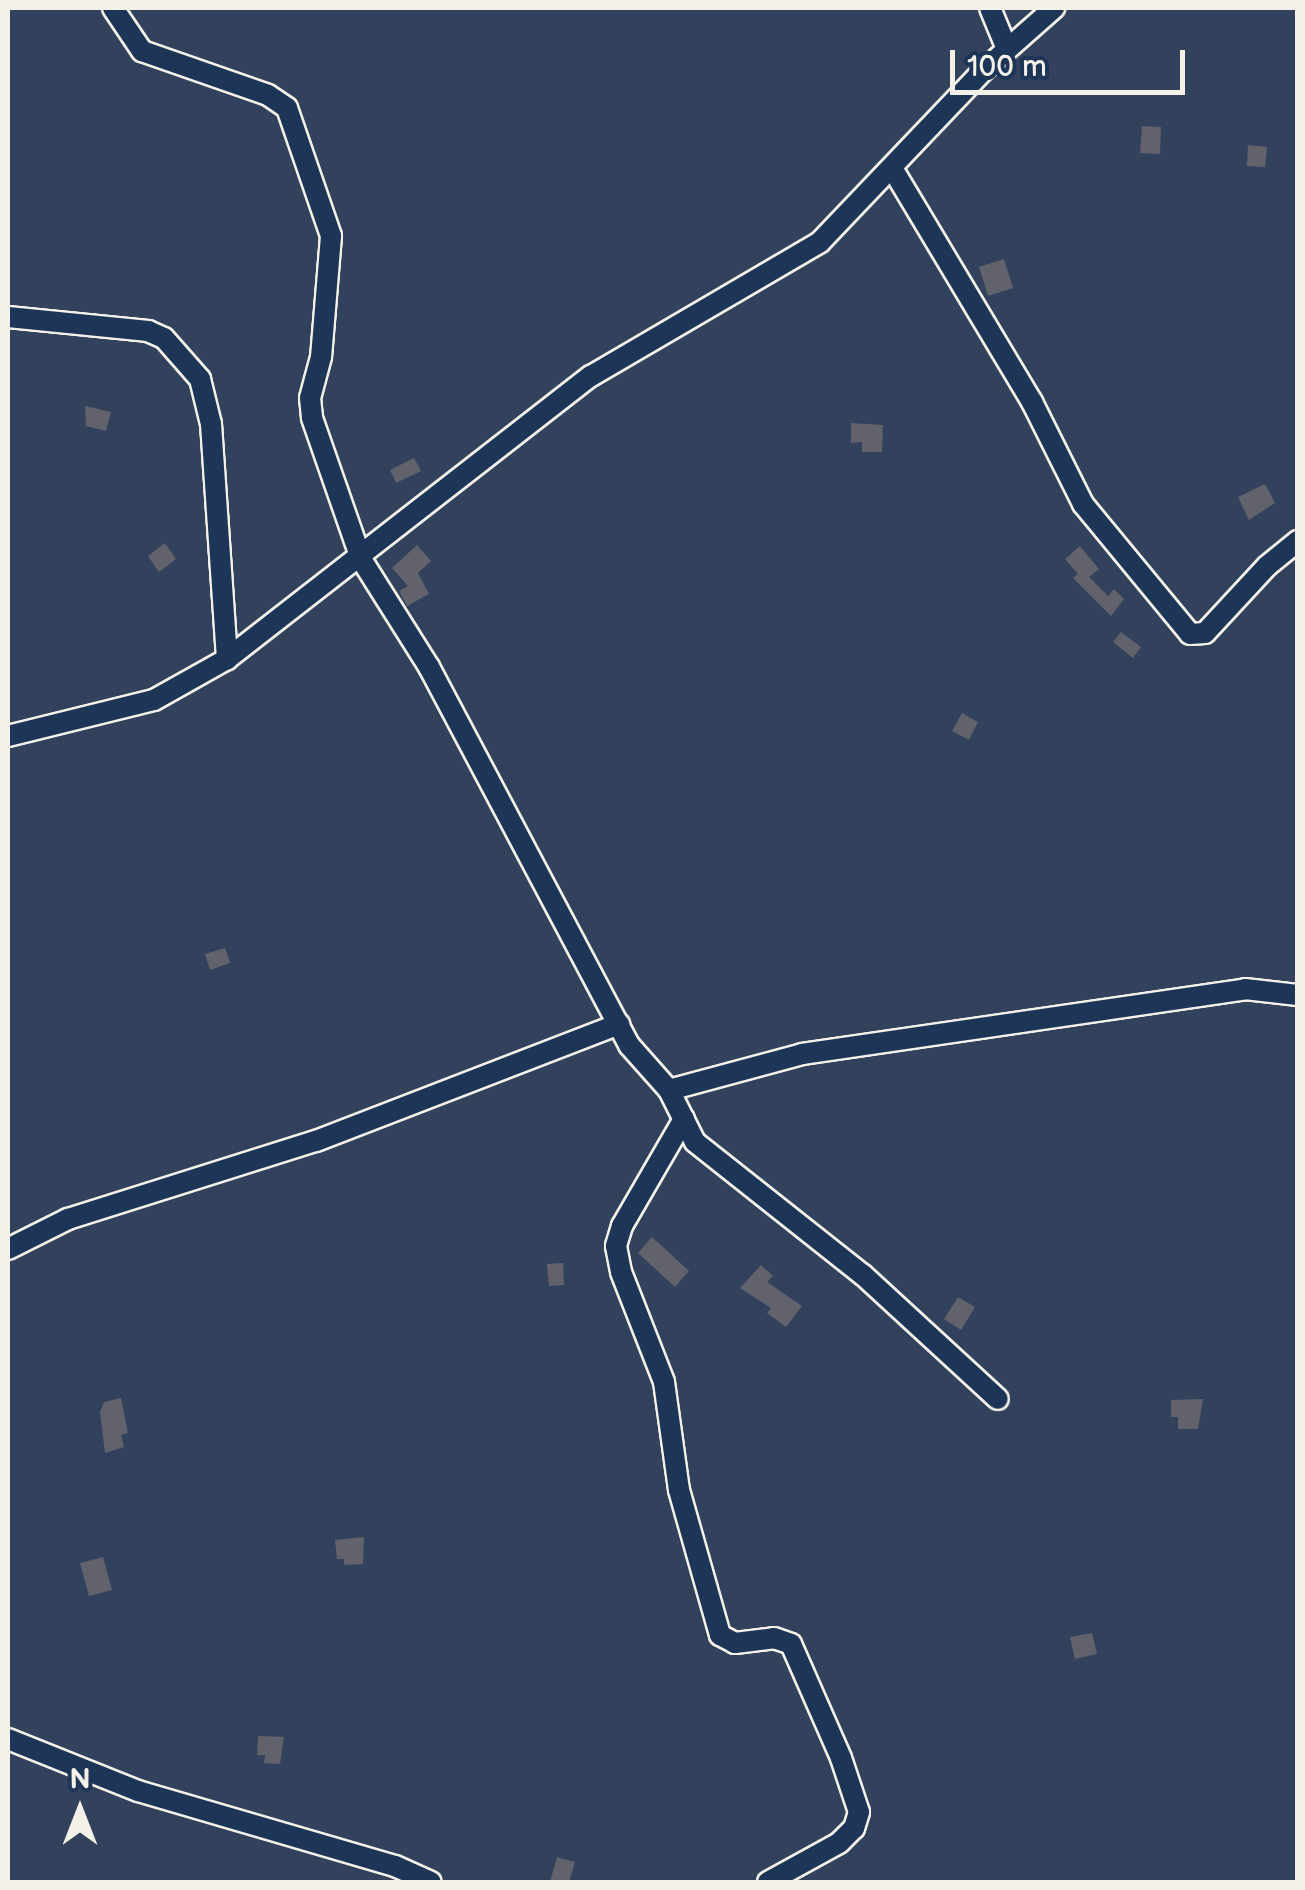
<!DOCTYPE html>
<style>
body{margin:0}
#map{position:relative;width:1305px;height:1890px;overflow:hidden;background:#32425d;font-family:"Balsamiq Sans",sans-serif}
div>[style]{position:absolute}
.building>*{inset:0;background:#62626c}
.roads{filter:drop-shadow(2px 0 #f4f1e8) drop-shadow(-2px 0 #f4f1e8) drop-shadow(0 2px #f4f1e8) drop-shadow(0 -2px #f4f1e8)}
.minor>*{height:20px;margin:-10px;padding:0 10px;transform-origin:10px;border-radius:10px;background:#1d3557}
span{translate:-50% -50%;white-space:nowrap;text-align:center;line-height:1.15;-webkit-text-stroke:8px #1d3557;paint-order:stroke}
.frame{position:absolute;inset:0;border:10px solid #f4f1e8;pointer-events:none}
.north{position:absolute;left:30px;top:1760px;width:100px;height:100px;-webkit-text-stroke:8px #1d3557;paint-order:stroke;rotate:0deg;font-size:28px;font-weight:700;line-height:40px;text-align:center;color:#f4f1e8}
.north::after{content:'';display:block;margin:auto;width:35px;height:45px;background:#f4f1e8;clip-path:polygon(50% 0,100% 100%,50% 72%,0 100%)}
.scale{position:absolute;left:950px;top:50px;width:235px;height:45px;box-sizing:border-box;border:5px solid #f4f1e8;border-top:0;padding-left:12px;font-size:30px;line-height:35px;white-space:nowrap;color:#f4f1e8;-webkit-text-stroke:8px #1d3557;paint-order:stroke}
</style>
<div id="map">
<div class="building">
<i style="clip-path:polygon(1142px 126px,1161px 127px,1160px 154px,1140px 153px)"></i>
<i style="clip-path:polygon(1248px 145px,1267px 147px,1265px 167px,1247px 166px)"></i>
<i style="clip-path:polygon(1004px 259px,1013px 288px,988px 296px,979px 267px)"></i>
<i style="clip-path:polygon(85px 406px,111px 412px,106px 431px,86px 426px)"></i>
<i style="clip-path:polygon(851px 423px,883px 425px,882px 452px,862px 452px,862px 442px,851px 443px)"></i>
<i style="clip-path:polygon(414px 458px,421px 471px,396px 483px,390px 470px)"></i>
<i style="clip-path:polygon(1265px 484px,1275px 503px,1249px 520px,1238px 497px)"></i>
<i style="clip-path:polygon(165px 543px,176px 559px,159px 572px,148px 556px)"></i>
<i style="clip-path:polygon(417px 545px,431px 561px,418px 573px,429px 594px,407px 606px,399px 591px,408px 586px,392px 568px)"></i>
<i style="clip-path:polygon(1080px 546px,1099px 569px,1089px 577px,1108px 596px,1114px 589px,1124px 599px,1111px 616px,1073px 578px,1078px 574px,1065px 559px)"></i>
<i style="clip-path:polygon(1121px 632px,1141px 647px,1133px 658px,1113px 642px)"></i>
<i style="clip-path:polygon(962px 713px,978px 722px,969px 740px,952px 731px)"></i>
<i style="clip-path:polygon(225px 948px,230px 963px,210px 970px,205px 954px)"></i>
<i style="clip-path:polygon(652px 1237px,689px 1271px,675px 1287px,638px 1253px)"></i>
<i style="clip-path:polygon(563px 1263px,564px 1285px,549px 1286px,547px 1264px)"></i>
<i style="clip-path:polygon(761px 1265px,773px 1276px,767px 1282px,802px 1306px,786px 1327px,767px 1313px,771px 1308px,740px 1288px)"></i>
<i style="clip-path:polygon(958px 1297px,975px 1307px,961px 1330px,944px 1319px)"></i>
<i style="clip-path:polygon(121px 1398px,128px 1433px,121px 1435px,124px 1447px,105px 1453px,100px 1412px,104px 1402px)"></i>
<i style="clip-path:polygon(1203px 1399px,1198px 1429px,1178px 1429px,1178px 1417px,1171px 1417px,1171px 1400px)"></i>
<i style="clip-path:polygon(364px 1537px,363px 1564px,344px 1565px,344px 1559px,337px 1559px,335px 1540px)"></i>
<i style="clip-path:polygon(103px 1557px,112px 1590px,89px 1596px,80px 1563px)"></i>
<i style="clip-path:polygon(1092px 1633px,1097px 1654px,1075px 1659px,1070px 1637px)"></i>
<i style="clip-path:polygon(258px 1736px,284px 1737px,280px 1764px,264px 1763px,265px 1755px,257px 1755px)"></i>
<i style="clip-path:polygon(557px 1857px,575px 1862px,569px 1882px,550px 1882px)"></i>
</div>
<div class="roads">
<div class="minor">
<i style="left:113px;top:8px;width:52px;rotate:56deg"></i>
<i style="left:142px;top:51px;width:133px;rotate:19.2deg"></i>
<i style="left:268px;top:95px;width:23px;rotate:34deg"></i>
<i style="left:287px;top:108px;width:135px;rotate:71deg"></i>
<i style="left:331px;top:236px;width:121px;rotate:94.7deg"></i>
<i style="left:321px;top:357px;width:42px;rotate:105deg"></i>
<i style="left:310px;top:398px;width:20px;rotate:84deg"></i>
<i style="left:312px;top:418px;width:149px;rotate:70.8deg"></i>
<i style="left:361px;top:559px;width:128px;rotate:57.8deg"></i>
<i style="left:429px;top:667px;width:428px;rotate:62.1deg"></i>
<i style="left:629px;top:1045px;width:60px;rotate:48.4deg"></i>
<i style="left:669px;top:1090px;width:58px;rotate:63.4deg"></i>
<i style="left:695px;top:1142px;width:214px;rotate:38.4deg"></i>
<i style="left:863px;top:1275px;width:183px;rotate:42.6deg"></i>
<i style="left:990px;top:8px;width:44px;rotate:67.5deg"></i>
<i style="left:892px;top:168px;width:273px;rotate:59.1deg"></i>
<i style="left:1032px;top:402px;width:114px;rotate:63.4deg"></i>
<i style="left:1083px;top:504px;width:168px;rotate:50.5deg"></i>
<i style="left:1190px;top:634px;width:15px;rotate:-4deg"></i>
<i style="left:1205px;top:633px;width:91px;rotate:-47.2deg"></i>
<i style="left:1267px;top:566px;width:40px;rotate:-39deg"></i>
<i style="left:8px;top:317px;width:141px;rotate:5.7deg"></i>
<i style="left:148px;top:331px;width:17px;rotate:24deg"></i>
<i style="left:164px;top:338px;width:55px;rotate:48.7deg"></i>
<i style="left:200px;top:379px;width:46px;rotate:76.3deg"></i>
<i style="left:211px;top:424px;width:236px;rotate:86.1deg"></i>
<i style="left:8px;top:736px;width:150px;rotate:-13.9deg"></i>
<i style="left:154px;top:700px;width:84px;rotate:-29.3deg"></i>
<i style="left:227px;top:659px;width:461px;rotate:-37.9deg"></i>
<i style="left:591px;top:376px;width:265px;rotate:-30.3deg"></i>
<i style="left:820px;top:242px;width:238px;rotate:-46.4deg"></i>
<i style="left:984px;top:70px;width:94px;rotate:-41.5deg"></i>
<i style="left:669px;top:1090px;width:138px;rotate:-15.1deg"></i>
<i style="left:802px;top:1054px;width:448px;rotate:-8.3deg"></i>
<i style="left:1245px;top:989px;width:53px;rotate:6.5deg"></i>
<i style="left:684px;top:1119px;width:124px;rotate:120.1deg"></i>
<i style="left:622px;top:1226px;width:21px;rotate:107deg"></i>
<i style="left:616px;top:1246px;width:26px;rotate:79deg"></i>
<i style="left:621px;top:1272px;width:118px;rotate:68.6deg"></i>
<i style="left:664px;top:1382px;width:109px;rotate:82.1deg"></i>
<i style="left:679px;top:1490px;width:151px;rotate:74.2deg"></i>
<i style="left:720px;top:1635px;width:17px;rotate:28deg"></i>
<i style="left:735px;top:1643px;width:39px;rotate:-7deg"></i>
<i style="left:774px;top:1638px;width:18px;rotate:19deg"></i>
<i style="left:791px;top:1644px;width:124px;rotate:66.3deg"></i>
<i style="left:841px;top:1758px;width:57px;rotate:71.6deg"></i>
<i style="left:859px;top:1812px;width:17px;rotate:107deg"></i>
<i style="left:854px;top:1828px;width:21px;rotate:135deg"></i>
<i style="left:839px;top:1843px;width:81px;rotate:151.2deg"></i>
<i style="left:8px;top:1249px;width:67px;rotate:-26.6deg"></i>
<i style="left:68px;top:1219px;width:260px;rotate:-17.5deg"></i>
<i style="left:316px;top:1141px;width:325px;rotate:-21.1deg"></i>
<i style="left:8px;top:1739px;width:140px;rotate:21.8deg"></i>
<i style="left:138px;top:1791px;width:268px;rotate:16.3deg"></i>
<i style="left:395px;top:1866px;width:39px;rotate:24deg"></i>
</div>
</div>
<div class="frame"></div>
<div class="north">N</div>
<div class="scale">100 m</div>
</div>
